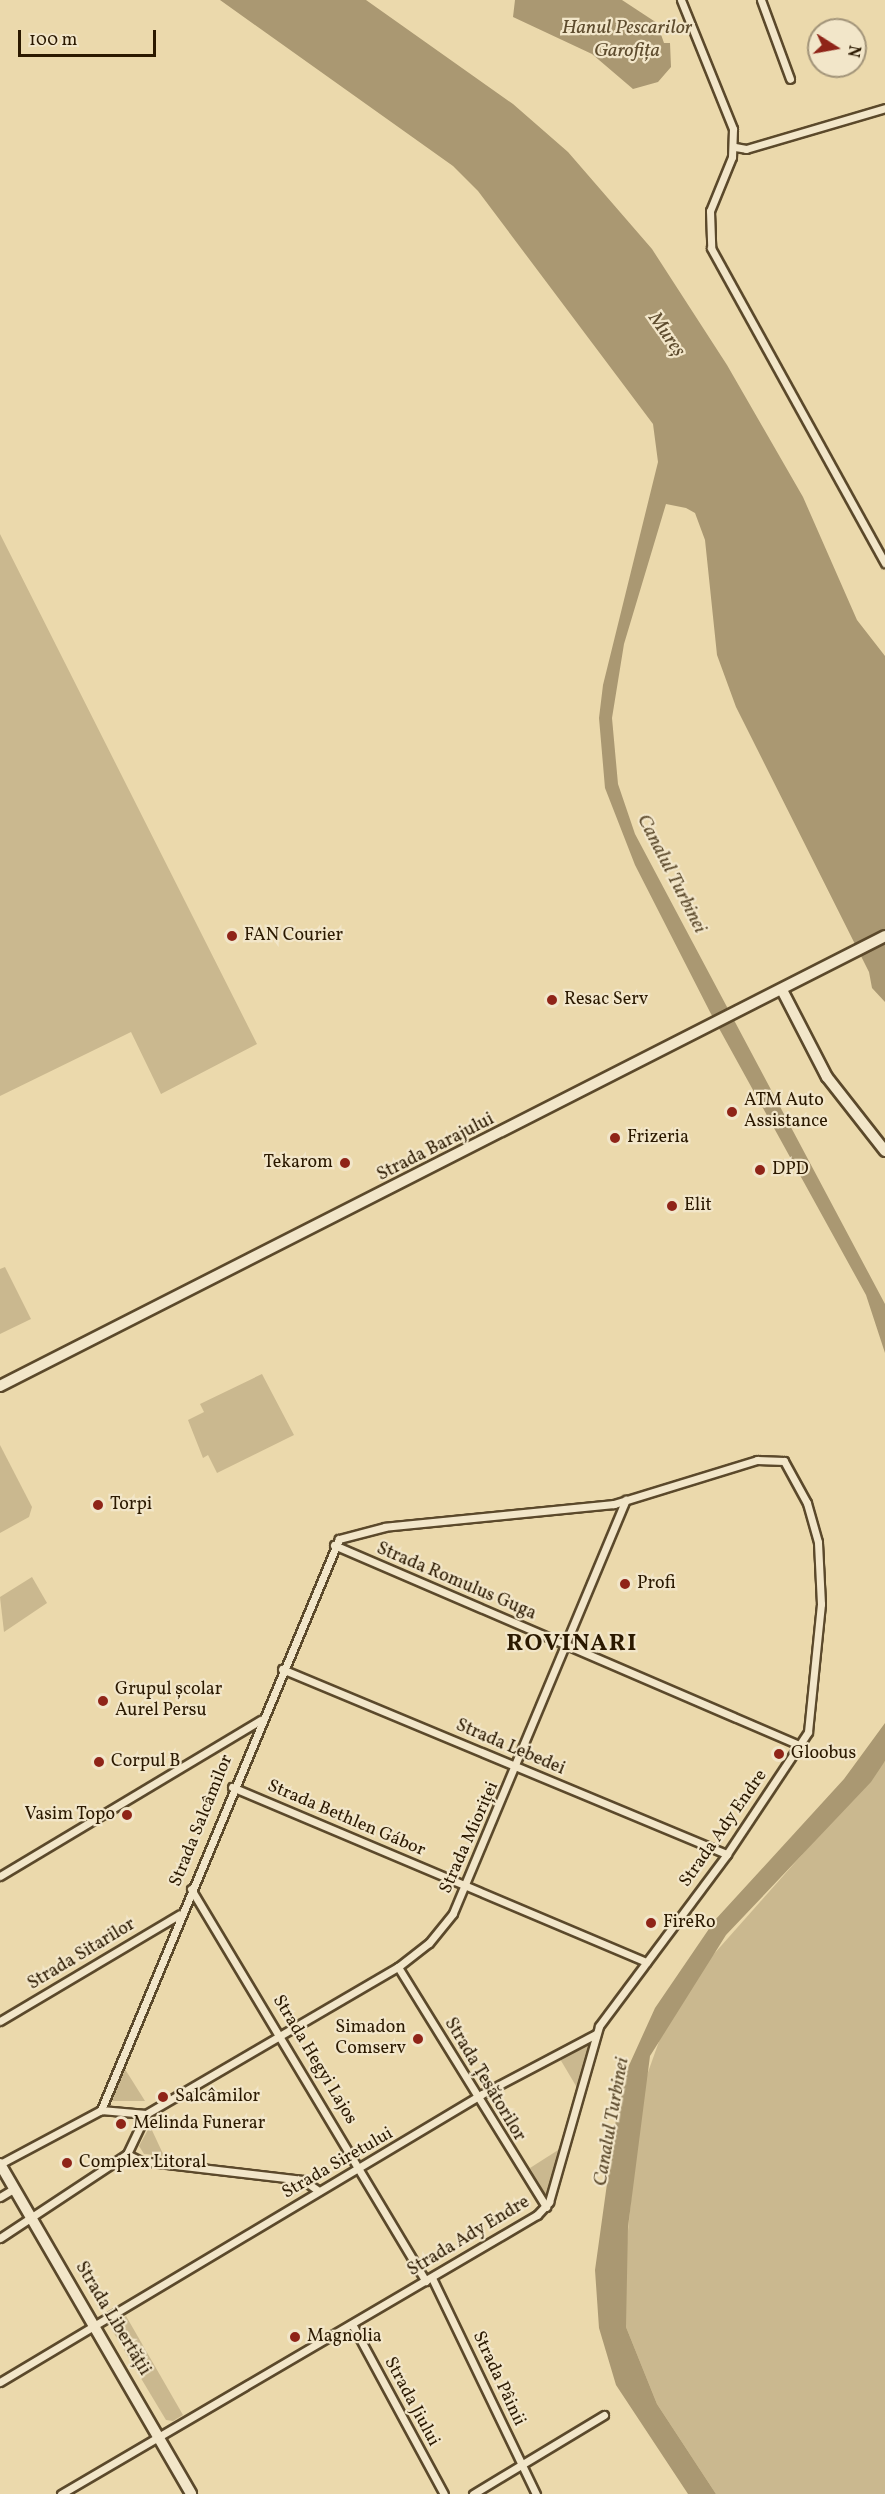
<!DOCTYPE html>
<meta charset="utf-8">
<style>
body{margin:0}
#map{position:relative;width:885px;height:2494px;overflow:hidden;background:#ebd9ac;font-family:Vollkorn,serif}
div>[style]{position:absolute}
.green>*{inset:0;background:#cab88f}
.water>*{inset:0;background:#aa9872}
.roads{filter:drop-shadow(2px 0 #5b492b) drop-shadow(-2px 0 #5b492b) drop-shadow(0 2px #5b492b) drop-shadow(0 -2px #5b492b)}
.street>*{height:7px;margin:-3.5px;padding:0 3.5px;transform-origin:3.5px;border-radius:3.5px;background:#f2e6c9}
.secondary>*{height:10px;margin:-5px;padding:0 5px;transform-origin:5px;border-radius:5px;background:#f2e6c9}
.dots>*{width:16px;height:16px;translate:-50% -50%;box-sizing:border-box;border:3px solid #f2e6c9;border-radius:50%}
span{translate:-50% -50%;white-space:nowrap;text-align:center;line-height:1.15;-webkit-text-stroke:4.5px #f2e6c9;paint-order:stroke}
.poi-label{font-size:18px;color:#2b1900}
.left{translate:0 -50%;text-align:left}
.right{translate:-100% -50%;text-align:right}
.street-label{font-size:18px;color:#2b1900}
.water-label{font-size:20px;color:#5e4c2e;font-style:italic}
.district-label{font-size:24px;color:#2b1900;font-weight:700;letter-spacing:1.5px}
.north{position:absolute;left:807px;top:18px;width:60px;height:60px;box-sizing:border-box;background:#f2e6c9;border:2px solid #a29479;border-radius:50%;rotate:101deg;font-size:16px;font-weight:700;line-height:24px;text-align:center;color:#2b1900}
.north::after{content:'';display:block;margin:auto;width:21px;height:27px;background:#8f2418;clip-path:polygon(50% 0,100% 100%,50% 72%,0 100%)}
.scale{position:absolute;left:18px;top:30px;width:138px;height:27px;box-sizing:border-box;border:3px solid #2b1900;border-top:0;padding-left:8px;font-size:18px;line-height:21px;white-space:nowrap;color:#2b1900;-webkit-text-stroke:4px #f2e6c9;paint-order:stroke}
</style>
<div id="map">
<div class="green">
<i style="clip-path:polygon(0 534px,257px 1044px,161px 1094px,131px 1032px,0 1096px)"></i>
<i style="clip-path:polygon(5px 1267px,31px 1319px,0 1334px,0 1269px)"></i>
<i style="clip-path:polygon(262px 1374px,294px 1435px,217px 1473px,208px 1455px,203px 1458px,188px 1420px,204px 1412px,200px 1404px)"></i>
<i style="clip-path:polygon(0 1445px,32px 1507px,29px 1517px,0 1533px)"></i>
<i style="clip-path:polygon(32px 1577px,47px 1603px,4px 1632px,0 1597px)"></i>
<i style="clip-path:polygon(885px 1761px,885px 2494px,716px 2494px,657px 2404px,626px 2327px,624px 2271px,642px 2089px,662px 2033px,705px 1964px)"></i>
<i style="clip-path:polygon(589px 2041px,590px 2043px,579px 2091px,560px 2059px)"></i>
<i style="clip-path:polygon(123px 2066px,145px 2101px,112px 2101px)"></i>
<i style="clip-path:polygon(150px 2126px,164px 2156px,144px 2154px,139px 2146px)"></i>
<i style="clip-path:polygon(566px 2145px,547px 2197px,530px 2168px)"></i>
<i style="clip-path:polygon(126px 2316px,183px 2415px,173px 2421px,166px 2420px,112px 2330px)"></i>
</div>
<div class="water">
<i style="clip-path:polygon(220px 0,366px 0,513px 104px,568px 152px,652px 249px,727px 365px,803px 497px,857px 620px,885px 656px,885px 1002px,872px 988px,869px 972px,736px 707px,717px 655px,705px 540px,695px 513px,686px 508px,666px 504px,624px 644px,612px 718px,618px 784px,635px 834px,885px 1304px,885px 1353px,866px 1295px,710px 1012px,635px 865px,605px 788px,599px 718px,603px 685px,658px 462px,653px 424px,478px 191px,453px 166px)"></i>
<i style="clip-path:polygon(515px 0,622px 0,657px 23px,664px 43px,670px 43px,671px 67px,658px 82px,633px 89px,592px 54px,513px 17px)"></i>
<i style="clip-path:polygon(885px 1723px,885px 1761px,871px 1782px,726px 1935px,650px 2056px,628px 2227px,626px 2327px,657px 2404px,716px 2494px,688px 2494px,616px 2385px,599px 2328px,595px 2270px,621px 2083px,655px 2008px,715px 1920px,844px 1779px)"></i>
</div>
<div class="roads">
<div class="street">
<i style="left:681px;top:0;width:139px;rotate:68deg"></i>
<i style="left:733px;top:129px;width:28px;rotate:92deg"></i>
<i style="left:732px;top:157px;width:58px;rotate:112.2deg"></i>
<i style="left:710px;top:211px;width:37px;rotate:88deg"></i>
<i style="left:711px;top:248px;width:360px;rotate:61.1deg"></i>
<i style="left:761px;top:0;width:84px;rotate:69.8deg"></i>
<i style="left:735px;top:147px;width:11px;rotate:10deg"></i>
<i style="left:746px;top:149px;width:145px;rotate:-16.4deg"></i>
<i style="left:334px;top:1545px;width:506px;rotate:23.27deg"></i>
<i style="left:282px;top:1669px;width:482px;rotate:22.6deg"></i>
<i style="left:232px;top:1787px;width:450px;rotate:22.9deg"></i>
<i style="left:0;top:1876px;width:304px;rotate:-30.9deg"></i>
<i style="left:191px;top:1889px;width:457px;rotate:59.1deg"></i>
<i style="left:398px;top:1967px;width:282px;rotate:58.3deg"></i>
<i style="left:0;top:2021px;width:209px;rotate:-30.7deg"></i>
<i style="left:146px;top:2114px;width:292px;rotate:-30.3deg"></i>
<i style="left:398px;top:1967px;width:39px;rotate:-38deg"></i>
<i style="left:429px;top:1943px;width:38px;rotate:-51deg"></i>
<i style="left:453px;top:1913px;width:448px;rotate:-67.3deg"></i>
<i style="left:127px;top:2154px;width:16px;rotate:27deg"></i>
<i style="left:141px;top:2161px;width:163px;rotate:6.7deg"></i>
<i style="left:303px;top:2180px;width:19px;rotate:35deg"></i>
<i style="left:0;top:2164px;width:115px;rotate:-28.1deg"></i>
<i style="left:101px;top:2110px;width:45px;rotate:5.1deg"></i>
<i style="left:0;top:2197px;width:17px;rotate:-31deg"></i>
<i style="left:0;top:2238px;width:152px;rotate:-33.5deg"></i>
<i style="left:127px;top:2154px;width:44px;rotate:-64.6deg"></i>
<i style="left:432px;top:2278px;width:240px;rotate:64.3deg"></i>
<i style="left:352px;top:2324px;width:193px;rotate:61.6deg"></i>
<i style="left:0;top:2382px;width:561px;rotate:-30.86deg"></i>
<i style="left:482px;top:2094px;width:129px;rotate:-27.8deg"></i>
<i style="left:61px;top:2494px;width:552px;rotate:-30.38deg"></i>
<i style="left:537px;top:2215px;width:18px;rotate:-47deg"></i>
<i style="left:549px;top:2202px;width:183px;rotate:-74.1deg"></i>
<i style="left:599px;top:2026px;width:214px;rotate:-53.3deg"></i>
<i style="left:727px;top:1854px;width:146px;rotate:-56.4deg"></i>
<i style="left:808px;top:1732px;width:129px;rotate:-84.2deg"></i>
<i style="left:821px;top:1604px;width:62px;rotate:-92.8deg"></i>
<i style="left:818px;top:1542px;width:41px;rotate:-105.8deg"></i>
<i style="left:807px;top:1503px;width:48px;rotate:-118.7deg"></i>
<i style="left:784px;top:1461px;width:27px;rotate:-178deg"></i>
<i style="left:757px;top:1460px;width:150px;rotate:162.9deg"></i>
<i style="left:614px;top:1504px;width:230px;rotate:174.3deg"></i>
<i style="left:385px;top:1527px;width:48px;rotate:165.4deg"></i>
<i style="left:339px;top:1539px;width:619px;rotate:112.63deg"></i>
<i style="left:473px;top:2494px;width:153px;rotate:-31.1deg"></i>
</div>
<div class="secondary">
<i style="left:782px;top:990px;width:98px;rotate:62.7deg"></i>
<i style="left:827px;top:1077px;width:94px;rotate:51.9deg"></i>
<i style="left:0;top:1386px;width:993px;rotate:-26.95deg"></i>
<i style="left:0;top:2164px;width:381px;rotate:59.9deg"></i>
</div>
</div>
<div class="dots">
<i style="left:232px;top:936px;background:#8f2418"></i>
<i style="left:552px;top:1000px;background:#8f2418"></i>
<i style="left:732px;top:1112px;background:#8f2418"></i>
<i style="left:615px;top:1138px;background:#8f2418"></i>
<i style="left:345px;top:1163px;background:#8f2418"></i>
<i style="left:760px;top:1170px;background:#8f2418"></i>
<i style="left:672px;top:1206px;background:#8f2418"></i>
<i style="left:98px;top:1505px;background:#8f2418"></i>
<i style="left:625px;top:1584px;background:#8f2418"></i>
<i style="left:103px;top:1701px;background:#8f2418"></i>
<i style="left:779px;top:1754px;background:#8f2418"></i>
<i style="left:99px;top:1762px;background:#8f2418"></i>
<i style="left:127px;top:1815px;background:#8f2418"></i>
<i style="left:651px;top:1923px;background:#8f2418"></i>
<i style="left:418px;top:2039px;background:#8f2418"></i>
<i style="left:163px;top:2097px;background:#8f2418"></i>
<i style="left:121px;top:2124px;background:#8f2418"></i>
<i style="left:67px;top:2163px;background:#8f2418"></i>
<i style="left:295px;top:2337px;background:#8f2418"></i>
</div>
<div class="poi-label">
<span class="left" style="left:244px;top:936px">FAN Courier</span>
<span class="left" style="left:564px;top:1000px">Resac Serv</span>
<span class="left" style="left:744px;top:1112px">ATM Auto<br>Assistance</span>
<span class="left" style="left:627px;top:1138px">Frizeria</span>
<span class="right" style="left:333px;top:1163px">Tekarom</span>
<span class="left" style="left:772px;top:1170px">DPD</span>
<span class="left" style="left:684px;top:1206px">Elit</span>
<span class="left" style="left:110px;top:1505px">Torpi</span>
<span class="left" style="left:637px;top:1584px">Profi</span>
<span class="left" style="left:115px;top:1701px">Grupul școlar<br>Aurel Persu</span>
<span class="left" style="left:791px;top:1754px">Gloobus</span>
<span class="left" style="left:111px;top:1762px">Corpul B</span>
<span class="right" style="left:115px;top:1815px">Vasim Topo</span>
<span class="left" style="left:663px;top:1923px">FireRo</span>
<span class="right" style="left:406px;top:2039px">Simadon<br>Comserv</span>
<span class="left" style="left:175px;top:2097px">Salcâmilor</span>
<span class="left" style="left:133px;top:2124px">Melinda Funerar</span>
<span class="left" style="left:79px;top:2163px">Complex Litoral</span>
<span class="left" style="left:307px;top:2337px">Magnolia</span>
</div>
<div class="street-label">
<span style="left:436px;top:1148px;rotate:-27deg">Strada Barajului</span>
<span style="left:456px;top:1582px;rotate:23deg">Strada Romulus Guga</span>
<span style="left:510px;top:1748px;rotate:23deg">Strada Lebedei</span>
<span style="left:346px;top:1819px;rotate:23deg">Strada Bethlen Gábor</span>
<span style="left:202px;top:1821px;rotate:-68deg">Strada Salcâmilor</span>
<span style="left:724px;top:1829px;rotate:-55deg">Strada Ady Endre</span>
<span style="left:470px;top:1838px;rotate:-66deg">Strada Mioriței</span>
<span style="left:82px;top:1955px;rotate:-31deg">Strada Sitarilor</span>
<span style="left:314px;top:2060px;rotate:59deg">Strada Hegyi Lajos</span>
<span style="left:484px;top:2080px;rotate:59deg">Strada Țesătorilor</span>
<span style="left:338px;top:2164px;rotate:-30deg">Strada Siretului</span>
<span style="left:469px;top:2237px;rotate:-31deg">Strada Ady Endre</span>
<span style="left:112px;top:2319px;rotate:59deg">Strada Libertății</span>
<span style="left:498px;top:2379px;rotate:65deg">Strada Pâinii</span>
<span style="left:411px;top:2402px;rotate:62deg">Strada Jiului</span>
</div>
<div class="water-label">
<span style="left:627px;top:40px">Hanul Pescarilor<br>Garofița</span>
<span style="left:666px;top:335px;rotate:55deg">Mureș</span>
<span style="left:671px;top:874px;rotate:63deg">Canalul Turbinei</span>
<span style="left:612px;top:2122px;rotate:-80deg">Canalul Turbinei</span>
</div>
<div class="district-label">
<span style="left:572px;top:1645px">ROVINARI</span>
</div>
<div class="north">N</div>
<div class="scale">100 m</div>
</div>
